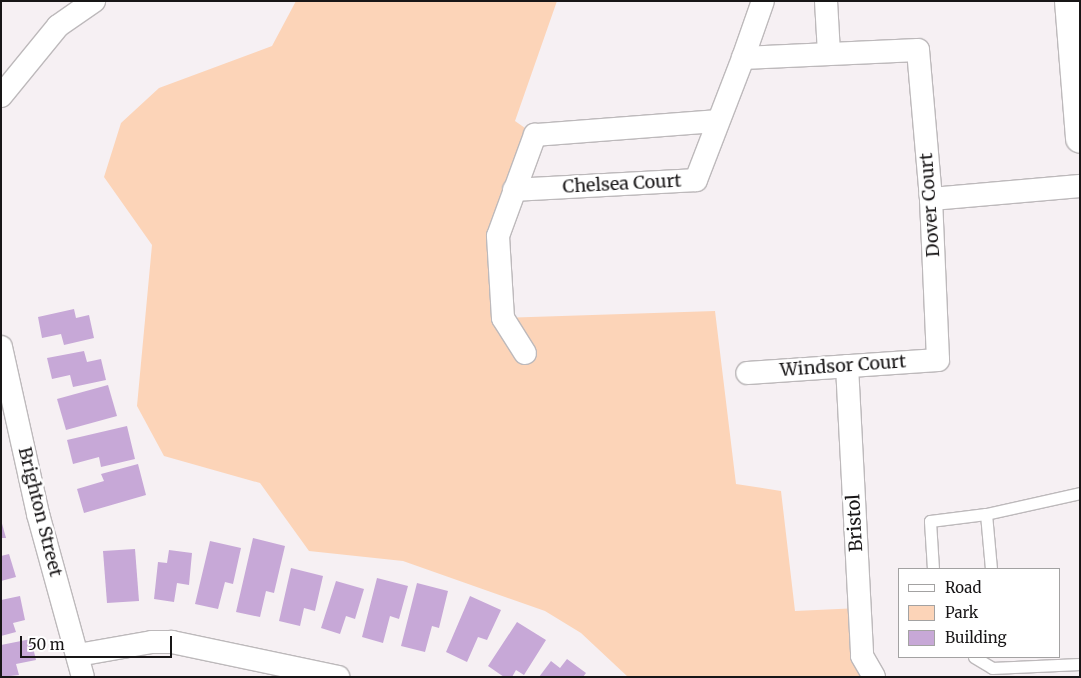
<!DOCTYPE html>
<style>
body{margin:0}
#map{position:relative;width:1081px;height:678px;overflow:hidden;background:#f6f0f3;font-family:Merriweather,serif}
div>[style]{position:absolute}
.green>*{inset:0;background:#fcd4b8}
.building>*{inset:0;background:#c7a8d7}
.roads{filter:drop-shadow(1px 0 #bdb9bb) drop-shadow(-1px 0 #bdb9bb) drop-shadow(0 1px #bdb9bb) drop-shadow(0 -1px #bdb9bb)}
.lane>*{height:11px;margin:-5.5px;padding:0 5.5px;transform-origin:5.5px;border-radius:5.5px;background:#fff}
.street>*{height:22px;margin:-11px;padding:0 11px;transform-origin:11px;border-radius:11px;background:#fff}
.secondary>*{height:28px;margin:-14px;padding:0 14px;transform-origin:14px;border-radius:14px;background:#fff}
span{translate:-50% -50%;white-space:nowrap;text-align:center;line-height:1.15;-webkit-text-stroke:5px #fff;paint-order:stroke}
.street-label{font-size:18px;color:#181617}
.frame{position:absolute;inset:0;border:2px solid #181617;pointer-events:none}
.legend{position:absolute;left:898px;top:568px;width:162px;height:90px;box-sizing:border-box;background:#fff;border:1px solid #a3a2a2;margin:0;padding:6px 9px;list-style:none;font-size:15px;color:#181617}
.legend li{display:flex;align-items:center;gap:10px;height:25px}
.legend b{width:25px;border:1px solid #a3a2a2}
.scale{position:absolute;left:20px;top:636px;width:152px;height:22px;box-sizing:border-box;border:2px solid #181617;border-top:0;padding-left:6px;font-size:15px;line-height:18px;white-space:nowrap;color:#181617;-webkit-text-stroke:4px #fff;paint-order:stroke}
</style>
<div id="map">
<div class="green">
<i style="clip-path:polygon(296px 1px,557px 1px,515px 121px,535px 135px,498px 236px,503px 318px,715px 311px,736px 484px,781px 491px,795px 611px,860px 608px,874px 677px,628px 677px,581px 633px,545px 611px,403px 561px,309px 551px,260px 483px,164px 456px,137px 406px,152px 245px,104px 177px,121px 123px,159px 88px,272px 46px)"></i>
</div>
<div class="building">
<i style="clip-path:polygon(74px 309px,76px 318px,89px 315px,94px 338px,64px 345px,61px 334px,42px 338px,38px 317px)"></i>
<i style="clip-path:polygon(84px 351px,87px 362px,101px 359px,106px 380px,73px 387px,70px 375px,52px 379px,47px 358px)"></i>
<i style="clip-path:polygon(108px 385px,117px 416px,66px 430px,57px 399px)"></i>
<i style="clip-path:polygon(127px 426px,135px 459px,101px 467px,99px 457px,73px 464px,67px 440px)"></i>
<i style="clip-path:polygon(138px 464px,146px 495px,84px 513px,77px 489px,104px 481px,101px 474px)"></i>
<i style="clip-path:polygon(1px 520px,6px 538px,1px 538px)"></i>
<i style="clip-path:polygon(253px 538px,285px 546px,274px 593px,266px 591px,260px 617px,236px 612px)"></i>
<i style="clip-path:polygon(210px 541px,241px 548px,233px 584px,225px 582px,218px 609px,195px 604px)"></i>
<i style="clip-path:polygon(135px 549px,139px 601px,107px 603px,103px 551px)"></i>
<i style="clip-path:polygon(169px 550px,192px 553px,189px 585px,177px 583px,174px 602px,154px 599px,158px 562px,167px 563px)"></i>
<i style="clip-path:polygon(9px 554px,16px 577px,1px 581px,1px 556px)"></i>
<i style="clip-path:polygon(291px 568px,323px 576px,315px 611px,304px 608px,300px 626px,279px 621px)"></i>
<i style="clip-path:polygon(377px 578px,408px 586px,399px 619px,390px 616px,383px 643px,362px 637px)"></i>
<i style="clip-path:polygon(336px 581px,364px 589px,355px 619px,346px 616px,340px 634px,321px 628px)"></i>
<i style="clip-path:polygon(417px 583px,448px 591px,439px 628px,432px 626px,425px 652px,401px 646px)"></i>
<i style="clip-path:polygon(20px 596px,25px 620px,13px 623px,16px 632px,1px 636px,1px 600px)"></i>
<i style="clip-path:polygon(470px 596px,501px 610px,487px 640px,478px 637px,467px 662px,446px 652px)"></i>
<i style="clip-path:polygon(517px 622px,546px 640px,524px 675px,516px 670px,512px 677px,504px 677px,488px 666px)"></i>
<i style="clip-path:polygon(31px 639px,36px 660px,16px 664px,19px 675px,1px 677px,1px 645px)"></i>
<i style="clip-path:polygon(567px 659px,586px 673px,583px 677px,539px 677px,551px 661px,560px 668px)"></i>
</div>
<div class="roads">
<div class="lane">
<i style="left:986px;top:514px;width:55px;rotate:84.8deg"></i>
<i style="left:933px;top:569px;width:48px;rotate:-93.6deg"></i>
<i style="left:930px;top:521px;width:56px;rotate:-7.1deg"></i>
<i style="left:986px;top:514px;width:96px;rotate:-12.6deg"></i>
<i style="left:974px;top:657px;width:21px;rotate:31deg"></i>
<i style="left:992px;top:668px;width:88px;rotate:-2.6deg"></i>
</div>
<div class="street">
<i style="left:826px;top:1px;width:52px;rotate:86.7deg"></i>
<i style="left:743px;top:58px;width:60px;rotate:-70.7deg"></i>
<i style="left:1px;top:96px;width:90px;rotate:-50.8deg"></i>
<i style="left:58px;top:26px;width:44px;rotate:-34.8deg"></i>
<i style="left:514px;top:190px;width:182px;rotate:-3.1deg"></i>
<i style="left:696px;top:180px;width:131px;rotate:-68.9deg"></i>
<i style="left:743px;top:58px;width:175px;rotate:-2.6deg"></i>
<i style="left:918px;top:50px;width:150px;rotate:85deg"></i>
<i style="left:931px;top:199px;width:161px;rotate:87.5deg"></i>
<i style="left:938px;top:360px;width:191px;rotate:176.1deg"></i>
<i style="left:931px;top:199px;width:150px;rotate:-5deg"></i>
<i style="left:1px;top:347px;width:171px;rotate:77.5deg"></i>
<i style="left:38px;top:514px;width:169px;rotate:74.6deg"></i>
<i style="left:525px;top:353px;width:41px;rotate:-122.2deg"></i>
<i style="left:503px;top:318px;width:82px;rotate:-93.5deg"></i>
<i style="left:498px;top:236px;width:108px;rotate:-69.9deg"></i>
<i style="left:535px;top:135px;width:183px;rotate:-4.4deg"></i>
<i style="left:847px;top:366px;width:290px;rotate:87deg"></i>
<i style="left:862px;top:656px;width:24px;rotate:60deg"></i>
<i style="left:78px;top:655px;width:75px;rotate:-10deg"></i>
<i style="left:152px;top:642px;width:20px"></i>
<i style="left:172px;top:642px;width:170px;rotate:11.9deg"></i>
</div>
<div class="secondary">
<i style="left:1069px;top:1px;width:138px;rotate:85.4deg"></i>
</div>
</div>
<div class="street-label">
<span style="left:622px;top:184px;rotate:-3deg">Chelsea Court</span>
<span style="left:930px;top:205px;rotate:-94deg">Dover Court</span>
<span style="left:843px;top:366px;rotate:-4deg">Windsor Court</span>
<span style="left:40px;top:512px;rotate:76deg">Brighton Street</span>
<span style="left:855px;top:523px;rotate:-93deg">Bristol</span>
</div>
<div class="frame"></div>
<ul class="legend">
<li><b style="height:6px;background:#fff"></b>Road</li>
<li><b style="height:14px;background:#fcd4b8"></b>Park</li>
<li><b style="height:14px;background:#c7a8d7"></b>Building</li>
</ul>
<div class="scale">50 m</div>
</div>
